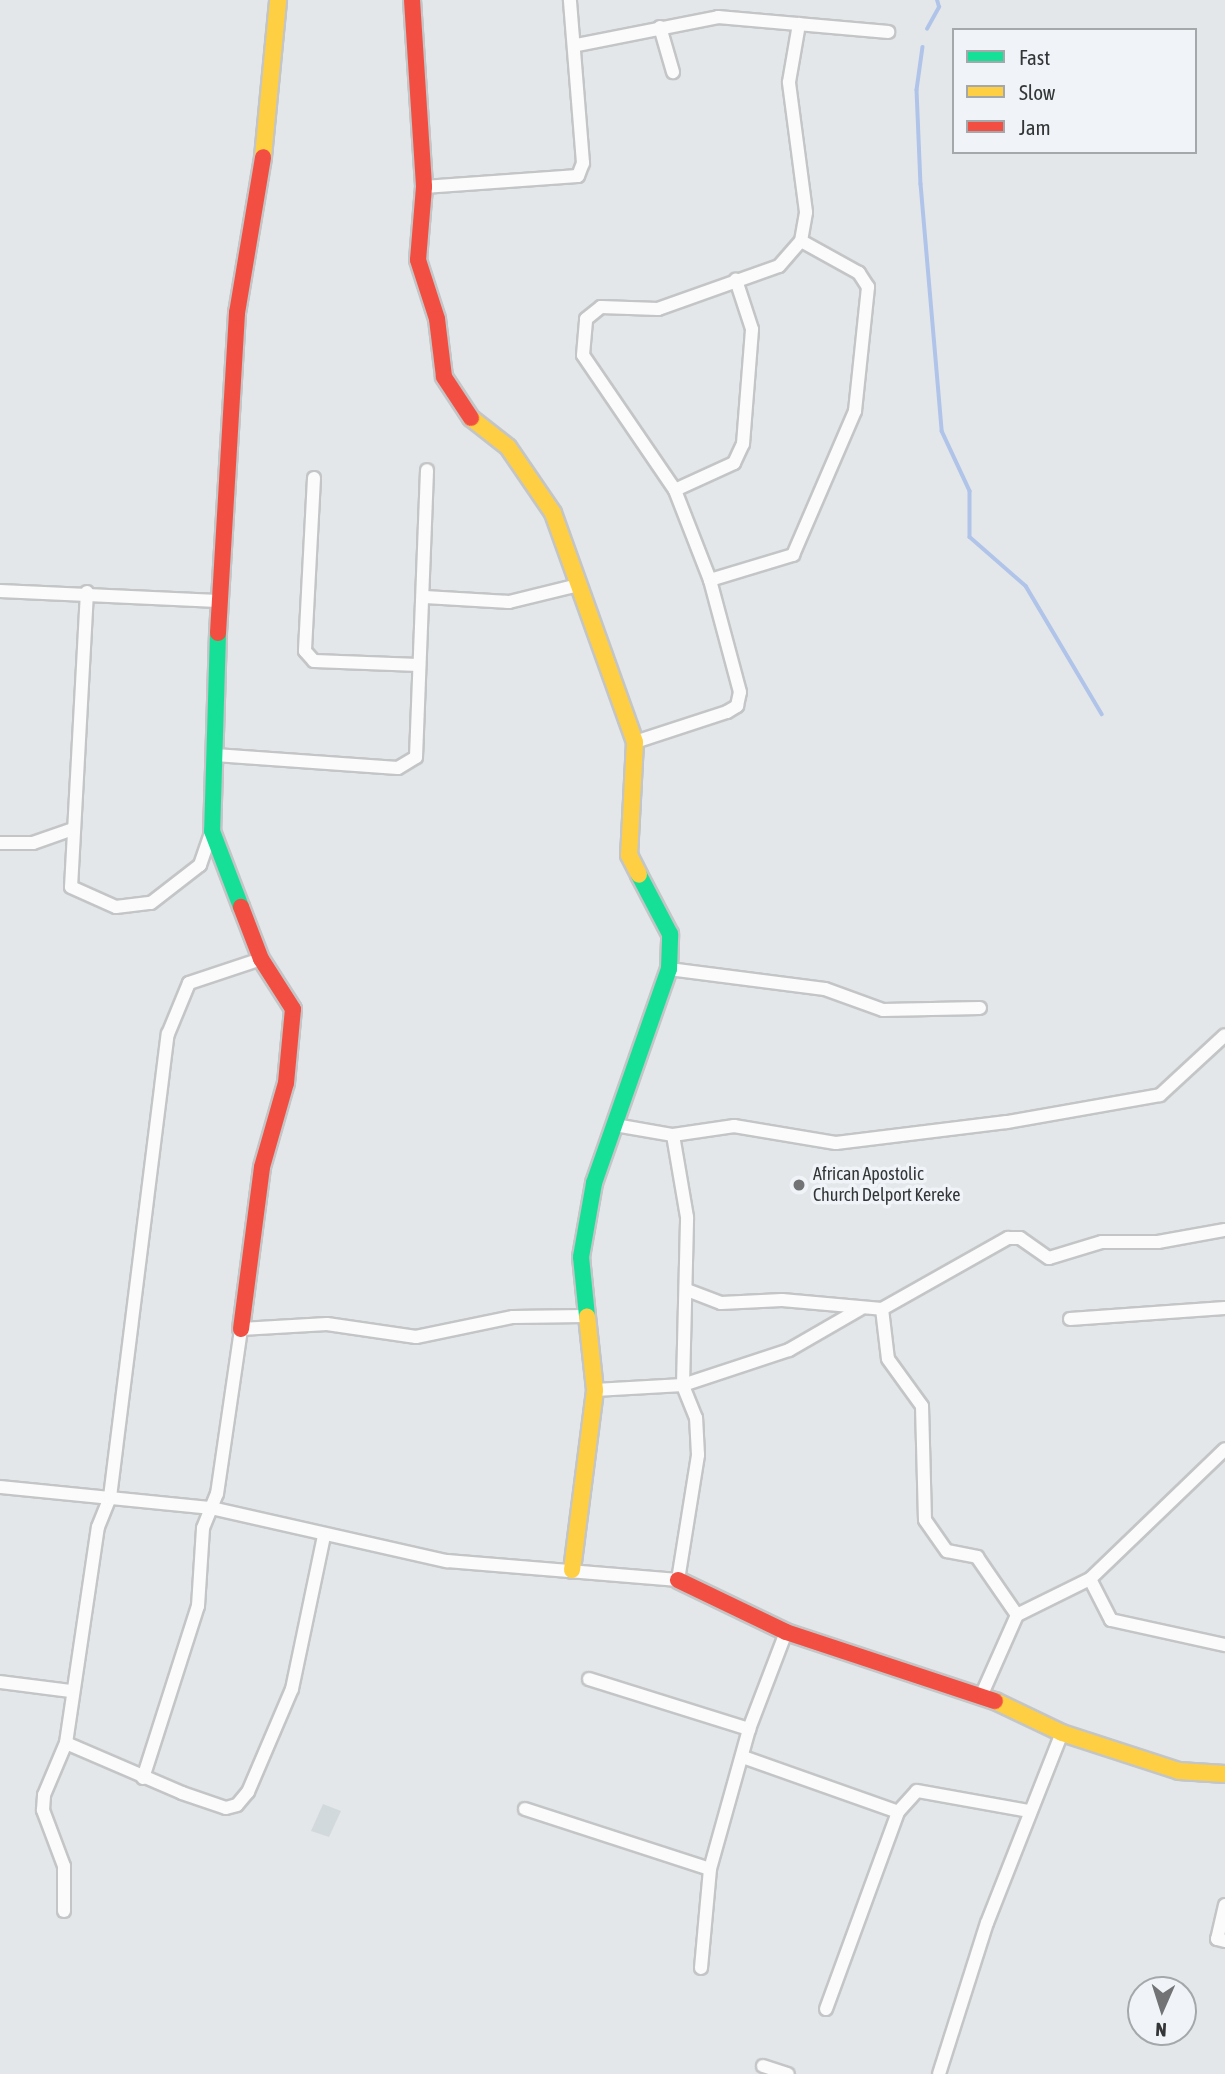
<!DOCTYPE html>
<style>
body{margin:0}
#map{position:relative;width:1225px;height:2074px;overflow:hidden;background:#e4e7e9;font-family:"Asap Condensed",sans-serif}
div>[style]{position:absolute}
.built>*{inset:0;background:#d2d9dd}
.stream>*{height:3.5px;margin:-1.75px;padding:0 1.75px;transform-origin:1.75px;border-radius:1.75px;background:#b0c4ea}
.roads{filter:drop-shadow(2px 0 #c3c5c6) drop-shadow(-2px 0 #c3c5c6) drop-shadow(0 2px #c3c5c6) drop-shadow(0 -2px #c3c5c6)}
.street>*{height:12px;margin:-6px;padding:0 6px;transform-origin:6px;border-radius:6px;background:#fbfbfc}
.fast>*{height:16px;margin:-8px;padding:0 8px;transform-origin:8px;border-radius:8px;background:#16e098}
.slow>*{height:16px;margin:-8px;padding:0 8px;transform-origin:8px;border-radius:8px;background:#ffcf43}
.jam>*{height:16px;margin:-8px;padding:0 8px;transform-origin:8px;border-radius:8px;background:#f24e42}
.dots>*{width:19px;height:19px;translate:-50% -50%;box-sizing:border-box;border:4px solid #f0f4f8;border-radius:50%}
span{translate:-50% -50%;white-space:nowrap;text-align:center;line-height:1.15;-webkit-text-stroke:7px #f0f4f8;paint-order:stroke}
.poi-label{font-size:18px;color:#333536}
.left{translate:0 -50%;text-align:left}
.legend{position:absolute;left:952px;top:28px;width:245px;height:126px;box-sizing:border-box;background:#f0f4f8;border:2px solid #a4a8aa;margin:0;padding:9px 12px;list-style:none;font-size:21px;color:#333536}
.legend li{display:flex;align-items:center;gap:14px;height:35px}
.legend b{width:35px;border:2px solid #a4a8aa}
.north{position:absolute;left:1127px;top:1976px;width:70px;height:70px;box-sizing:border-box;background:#f0f4f8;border:2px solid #a4a8aa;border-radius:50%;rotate:183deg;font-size:19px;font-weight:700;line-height:28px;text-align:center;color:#333536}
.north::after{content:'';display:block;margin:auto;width:24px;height:32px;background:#717375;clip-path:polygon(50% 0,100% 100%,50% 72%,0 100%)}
</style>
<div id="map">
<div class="built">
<i style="clip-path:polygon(323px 1804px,341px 1811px,329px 1837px,311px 1831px)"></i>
</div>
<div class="stream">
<i style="left:927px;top:29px;width:25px;rotate:-61deg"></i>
<i style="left:939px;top:7px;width:7px;rotate:-106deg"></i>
<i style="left:923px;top:47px;width:43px;rotate:97.9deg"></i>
<i style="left:917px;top:90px;width:94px;rotate:87.6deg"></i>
<i style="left:921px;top:184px;width:248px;rotate:85.1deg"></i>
<i style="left:942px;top:431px;width:66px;rotate:65deg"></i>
<i style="left:970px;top:491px;width:46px;rotate:90deg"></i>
<i style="left:970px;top:537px;width:74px;rotate:41.2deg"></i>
<i style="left:1026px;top:586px;width:149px;rotate:59.3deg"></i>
</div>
<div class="roads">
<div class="street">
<i style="left:660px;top:27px;width:47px;rotate:73.9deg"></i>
<i style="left:577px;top:45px;width:144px;rotate:-11.2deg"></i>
<i style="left:718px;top:17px;width:171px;rotate:5deg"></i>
<i style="left:424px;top:187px;width:154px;rotate:-4.1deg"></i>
<i style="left:578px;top:176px;width:14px;rotate:-69deg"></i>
<i style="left:583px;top:163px;width:164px;rotate:-94.6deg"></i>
<i style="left:314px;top:478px;width:173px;rotate:93deg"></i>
<i style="left:305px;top:651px;width:13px;rotate:48deg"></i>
<i style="left:314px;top:661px;width:105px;rotate:2.2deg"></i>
<i style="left:675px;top:490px;width:65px;rotate:-24.6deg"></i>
<i style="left:734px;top:463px;width:21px;rotate:-65deg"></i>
<i style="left:743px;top:444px;width:115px;rotate:-85.5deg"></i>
<i style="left:752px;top:329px;width:52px;rotate:-108.1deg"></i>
<i style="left:710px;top:580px;width:87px;rotate:-16.8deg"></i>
<i style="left:793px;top:555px;width:157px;rotate:-66.7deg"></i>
<i style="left:855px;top:411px;width:125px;rotate:-84deg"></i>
<i style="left:868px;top:287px;width:17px;rotate:-123deg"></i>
<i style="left:859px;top:273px;width:66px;rotate:-151.1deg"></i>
<i style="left:0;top:591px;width:218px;rotate:2.6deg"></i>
<i style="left:87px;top:592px;width:295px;rotate:93.1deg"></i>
<i style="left:71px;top:887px;width:49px;rotate:24deg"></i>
<i style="left:116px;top:907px;width:35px;rotate:-7deg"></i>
<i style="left:151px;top:903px;width:62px;rotate:-37.8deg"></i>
<i style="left:200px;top:865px;width:36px;rotate:-71deg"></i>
<i style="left:425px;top:597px;width:84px;rotate:3.4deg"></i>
<i style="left:509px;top:602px;width:72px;rotate:-13.7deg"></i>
<i style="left:635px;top:742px;width:97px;rotate:-18.1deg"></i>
<i style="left:727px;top:712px;width:12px;rotate:-31deg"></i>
<i style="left:737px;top:706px;width:14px;rotate:-78deg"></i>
<i style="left:740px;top:692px;width:116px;rotate:-105deg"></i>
<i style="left:710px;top:580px;width:97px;rotate:-111.3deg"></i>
<i style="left:675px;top:490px;width:163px;rotate:-124.3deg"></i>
<i style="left:583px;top:355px;width:36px;rotate:-85deg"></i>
<i style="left:586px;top:319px;width:19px;rotate:-39deg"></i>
<i style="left:601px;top:307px;width:57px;rotate:2deg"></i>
<i style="left:658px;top:309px;width:128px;rotate:-19.6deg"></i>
<i style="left:779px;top:266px;width:33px;rotate:-49deg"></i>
<i style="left:801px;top:241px;width:29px;rotate:-80deg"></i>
<i style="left:806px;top:212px;width:131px;rotate:-97.5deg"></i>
<i style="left:789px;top:82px;width:59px;rotate:-80.2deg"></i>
<i style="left:215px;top:755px;width:183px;rotate:4.1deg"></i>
<i style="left:398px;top:768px;width:21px;rotate:-31deg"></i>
<i style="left:416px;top:757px;width:287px;rotate:-87.8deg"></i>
<i style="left:0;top:843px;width:33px"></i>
<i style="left:33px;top:843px;width:42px;rotate:-19.3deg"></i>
<i style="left:669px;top:969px;width:157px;rotate:7.3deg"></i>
<i style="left:825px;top:989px;width:62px;rotate:19.9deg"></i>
<i style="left:883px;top:1010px;width:97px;rotate:-1.2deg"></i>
<i style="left:615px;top:1125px;width:59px;rotate:9.8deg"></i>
<i style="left:673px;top:1135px;width:62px;rotate:-8.4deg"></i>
<i style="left:734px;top:1126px;width:103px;rotate:9.5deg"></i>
<i style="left:836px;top:1143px;width:172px;rotate:-7deg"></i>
<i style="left:1007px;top:1122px;width:155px;rotate:-10deg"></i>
<i style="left:1160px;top:1095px;width:88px;rotate:-42.7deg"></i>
<i style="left:687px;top:1290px;width:36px;rotate:21deg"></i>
<i style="left:721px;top:1303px;width:61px;rotate:-2.8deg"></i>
<i style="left:782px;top:1300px;width:100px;rotate:5.1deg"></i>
<i style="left:882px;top:1309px;width:145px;rotate:-29.4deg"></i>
<i style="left:1008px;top:1238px;width:12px"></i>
<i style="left:1020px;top:1238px;width:35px;rotate:35deg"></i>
<i style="left:1049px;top:1258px;width:55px;rotate:-16.8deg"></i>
<i style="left:1102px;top:1242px;width:56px"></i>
<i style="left:1158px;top:1242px;width:68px;rotate:-10.2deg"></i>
<i style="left:882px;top:1309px;width:50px;rotate:83.2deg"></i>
<i style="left:888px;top:1359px;width:58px;rotate:54.1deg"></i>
<i style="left:922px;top:1406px;width:114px;rotate:88.5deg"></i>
<i style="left:925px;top:1520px;width:38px;rotate:55deg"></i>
<i style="left:947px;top:1551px;width:31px;rotate:11deg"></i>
<i style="left:977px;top:1557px;width:70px;rotate:55.4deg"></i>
<i style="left:1070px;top:1319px;width:155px;rotate:-4.1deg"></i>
<i style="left:595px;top:1390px;width:88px;rotate:-3.3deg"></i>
<i style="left:683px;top:1385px;width:112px;rotate:-18.3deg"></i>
<i style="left:789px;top:1350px;width:82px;rotate:-30deg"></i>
<i style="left:0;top:1487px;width:212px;rotate:5.7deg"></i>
<i style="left:211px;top:1508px;width:242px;rotate:12.7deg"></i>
<i style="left:447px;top:1561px;width:232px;rotate:4.7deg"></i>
<i style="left:678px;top:1580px;width:127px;rotate:-80.9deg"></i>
<i style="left:698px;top:1455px;width:37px;rotate:-93deg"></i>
<i style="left:696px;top:1418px;width:35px;rotate:-112deg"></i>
<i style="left:683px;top:1385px;width:168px;rotate:-88.6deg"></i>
<i style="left:687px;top:1217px;width:83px;rotate:-99.7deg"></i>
<i style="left:1090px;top:1579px;width:46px;rotate:62.9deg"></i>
<i style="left:1111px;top:1620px;width:117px;rotate:12.4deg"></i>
<i style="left:589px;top:1679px;width:168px;rotate:17.4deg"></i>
<i style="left:0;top:1682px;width:71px;rotate:7.3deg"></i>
<i style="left:982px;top:1694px;width:86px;rotate:-66.1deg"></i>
<i style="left:1017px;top:1615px;width:81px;rotate:-26.3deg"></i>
<i style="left:1090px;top:1579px;width:187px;rotate:-43.9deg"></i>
<i style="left:66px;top:1743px;width:126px;rotate:23.3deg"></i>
<i style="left:182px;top:1793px;width:46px;rotate:18.8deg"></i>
<i style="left:226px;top:1808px;width:11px;rotate:-15deg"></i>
<i style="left:237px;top:1805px;width:17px;rotate:-50deg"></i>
<i style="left:248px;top:1792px;width:112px;rotate:-66.9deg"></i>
<i style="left:292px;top:1689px;width:156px;rotate:-78.2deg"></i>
<i style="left:743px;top:1757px;width:164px;rotate:19.5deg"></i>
<i style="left:143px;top:1778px;width:181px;rotate:-72.3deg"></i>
<i style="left:198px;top:1606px;width:78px;rotate:-86.3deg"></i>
<i style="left:203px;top:1528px;width:37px;rotate:-68deg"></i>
<i style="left:217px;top:1494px;width:167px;rotate:-81.7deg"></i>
<i style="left:241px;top:1329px;width:86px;rotate:-3.3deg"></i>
<i style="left:327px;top:1324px;width:90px;rotate:8.3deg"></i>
<i style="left:416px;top:1337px;width:99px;rotate:-11.7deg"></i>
<i style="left:513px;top:1317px;width:71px;rotate:-0.8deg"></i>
<i style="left:525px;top:1809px;width:194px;rotate:18deg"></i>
<i style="left:1225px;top:1905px;width:35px;rotate:103deg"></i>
<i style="left:1217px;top:1939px;width:8px;rotate:14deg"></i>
<i style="left:64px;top:1911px;width:45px;rotate:-90deg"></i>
<i style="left:64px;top:1866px;width:60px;rotate:-110.6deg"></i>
<i style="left:43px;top:1810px;width:15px;rotate:-86deg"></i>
<i style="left:44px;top:1795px;width:56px;rotate:-67.1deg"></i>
<i style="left:66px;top:1743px;width:218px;rotate:-81.6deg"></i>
<i style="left:98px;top:1527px;width:32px;rotate:-68deg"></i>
<i style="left:110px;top:1497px;width:467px;rotate:-82.9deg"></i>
<i style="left:168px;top:1034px;width:55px;rotate:-67.6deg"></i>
<i style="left:189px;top:983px;width:76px;rotate:-18.4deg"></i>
<i style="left:701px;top:1968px;width:99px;rotate:-84.8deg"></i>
<i style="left:710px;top:1869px;width:145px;rotate:-74.4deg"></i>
<i style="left:749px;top:1729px;width:104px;rotate:-69.1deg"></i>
<i style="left:826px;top:2009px;width:210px;rotate:-69.9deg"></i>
<i style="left:898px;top:1812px;width:28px;rotate:-48deg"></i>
<i style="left:917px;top:1791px;width:114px;rotate:10.1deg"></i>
<i style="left:763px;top:2066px;width:26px;rotate:18deg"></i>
<i style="left:939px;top:2074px;width:158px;rotate:-72.4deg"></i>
<i style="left:987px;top:1923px;width:204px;rotate:-68.5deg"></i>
</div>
<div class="fast">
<i style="left:218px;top:633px;width:198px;rotate:91.7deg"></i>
<i style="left:212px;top:831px;width:81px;rotate:69.1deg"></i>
<i style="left:587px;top:1316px;width:59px;rotate:-95.8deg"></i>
<i style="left:581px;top:1257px;width:75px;rotate:-80deg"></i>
<i style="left:594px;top:1183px;width:227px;rotate:-70.7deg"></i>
<i style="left:669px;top:969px;width:35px;rotate:-88deg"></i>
<i style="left:670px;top:934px;width:67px;rotate:-117.7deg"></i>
</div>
<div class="slow">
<i style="left:263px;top:157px;width:158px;rotate:-84.5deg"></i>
<i style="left:471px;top:418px;width:47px;rotate:38.1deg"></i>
<i style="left:508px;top:447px;width:80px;rotate:55.7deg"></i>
<i style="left:553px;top:513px;width:243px;rotate:70.3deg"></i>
<i style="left:635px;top:742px;width:113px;rotate:93deg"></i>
<i style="left:629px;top:855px;width:22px;rotate:63deg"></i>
<i style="left:572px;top:1570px;width:181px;rotate:-82.7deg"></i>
<i style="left:595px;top:1390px;width:74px;rotate:-96.2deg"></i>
<i style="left:995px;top:1701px;width:74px;rotate:25.5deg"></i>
<i style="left:1062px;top:1733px;width:123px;rotate:18deg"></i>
<i style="left:1179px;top:1771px;width:46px;rotate:3.7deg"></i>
</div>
<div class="jam">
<i style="left:412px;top:0;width:187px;rotate:86.3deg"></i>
<i style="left:424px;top:187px;width:73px;rotate:94.7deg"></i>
<i style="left:418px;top:260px;width:62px;rotate:72.1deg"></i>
<i style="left:437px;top:319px;width:58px;rotate:83.1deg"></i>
<i style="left:444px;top:377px;width:49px;rotate:56.6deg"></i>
<i style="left:218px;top:633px;width:321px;rotate:-86.6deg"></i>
<i style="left:237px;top:313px;width:158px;rotate:-80.5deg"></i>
<i style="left:241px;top:1329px;width:163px;rotate:-82.6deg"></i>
<i style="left:262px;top:1167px;width:87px;rotate:-74.1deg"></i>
<i style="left:286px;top:1083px;width:74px;rotate:-84.6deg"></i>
<i style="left:293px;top:1009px;width:59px;rotate:-122.6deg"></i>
<i style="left:261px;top:959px;width:56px;rotate:-111deg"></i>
<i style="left:678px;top:1580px;width:120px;rotate:25.7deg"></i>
<i style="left:786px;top:1632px;width:220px;rotate:18.3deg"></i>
</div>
</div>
<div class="dots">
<i style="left:799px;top:1185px;background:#717375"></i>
</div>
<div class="poi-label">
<span class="left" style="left:813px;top:1185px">African Apostolic<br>Church Delport Kereke</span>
</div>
<ul class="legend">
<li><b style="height:9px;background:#16e098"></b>Fast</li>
<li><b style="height:9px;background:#ffcf43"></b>Slow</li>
<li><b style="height:9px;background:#f24e42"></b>Jam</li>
</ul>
<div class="north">N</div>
</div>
